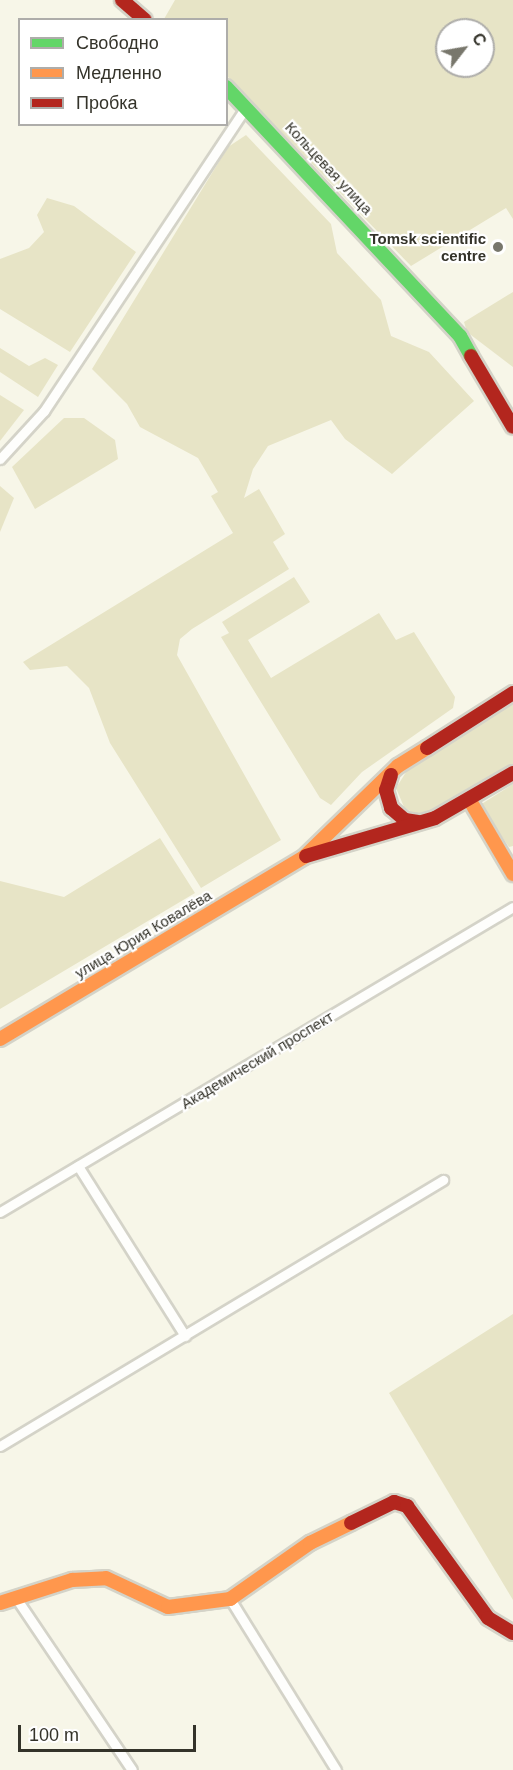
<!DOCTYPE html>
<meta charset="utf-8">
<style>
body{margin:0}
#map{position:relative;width:513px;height:1770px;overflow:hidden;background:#f7f6e8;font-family:Helvetica,sans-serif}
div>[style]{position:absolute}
.green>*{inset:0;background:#e7e4c6}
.roads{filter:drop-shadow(2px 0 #d4d3c8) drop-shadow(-2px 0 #d4d3c8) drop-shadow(0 2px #d4d3c8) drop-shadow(0 -2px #d4d3c8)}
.street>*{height:9px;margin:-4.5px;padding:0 4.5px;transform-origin:4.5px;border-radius:4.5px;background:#fefefc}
.fast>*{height:14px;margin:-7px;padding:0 7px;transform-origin:7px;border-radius:7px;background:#63d668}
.slow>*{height:14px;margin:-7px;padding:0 7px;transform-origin:7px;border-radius:7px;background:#ff974d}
.jam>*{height:14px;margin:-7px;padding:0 7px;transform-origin:7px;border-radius:7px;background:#b3261e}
.dots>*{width:16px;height:16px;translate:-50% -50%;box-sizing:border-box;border:3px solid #fff;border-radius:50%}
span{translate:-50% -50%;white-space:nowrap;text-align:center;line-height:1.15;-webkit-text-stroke:4.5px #fff;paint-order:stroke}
.street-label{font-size:15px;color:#34332a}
.poi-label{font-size:15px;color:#34332a;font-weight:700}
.right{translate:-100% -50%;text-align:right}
.legend{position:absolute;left:18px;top:18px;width:210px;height:108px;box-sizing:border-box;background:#fff;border:2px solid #aeadaa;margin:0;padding:8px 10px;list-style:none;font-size:18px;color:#34332a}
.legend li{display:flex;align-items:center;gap:12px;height:30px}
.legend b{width:30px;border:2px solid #aeadaa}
.north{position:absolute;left:435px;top:18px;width:60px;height:60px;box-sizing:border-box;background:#fff;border:2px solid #aeadaa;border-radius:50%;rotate:59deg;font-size:16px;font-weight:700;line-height:24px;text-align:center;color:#34332a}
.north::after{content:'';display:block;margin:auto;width:21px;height:27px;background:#78776c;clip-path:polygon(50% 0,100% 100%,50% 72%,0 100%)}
.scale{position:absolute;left:18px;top:1725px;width:178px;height:27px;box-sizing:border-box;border:3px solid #34332a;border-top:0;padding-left:8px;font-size:18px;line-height:21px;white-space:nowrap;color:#34332a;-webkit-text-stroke:4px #fff;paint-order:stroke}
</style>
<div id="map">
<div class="green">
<i style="clip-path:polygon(evenodd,175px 0,513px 0,513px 219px,506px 208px,411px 266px,227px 76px,226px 20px,164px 19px,175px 0,447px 30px,483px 30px,483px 66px,447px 66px,447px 30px)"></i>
<i style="clip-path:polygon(246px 135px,331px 224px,337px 253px,381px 300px,391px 336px,429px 352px,474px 401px,392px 474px,345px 439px,331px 420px,268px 446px,253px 469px,244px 498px,259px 489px,285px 534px,273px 542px,289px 569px,192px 629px,180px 639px,177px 655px,281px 840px,201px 888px,110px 743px,89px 688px,67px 666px,30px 670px,23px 662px,233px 533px,211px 496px,218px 492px,198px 458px,140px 427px,127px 404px,92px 369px,228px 147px)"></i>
<i style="clip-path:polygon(47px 198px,74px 206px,136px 252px,70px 352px,0 309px,0 259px,29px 248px,44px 232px,37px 215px)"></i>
<i style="clip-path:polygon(513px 292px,513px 367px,467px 332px,464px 322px)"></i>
<i style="clip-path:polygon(0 348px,29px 366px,45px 358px,58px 365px,38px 397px,0 372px)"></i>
<i style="clip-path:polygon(0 395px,24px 410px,0 441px)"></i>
<i style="clip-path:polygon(64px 418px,84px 418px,115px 440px,118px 459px,35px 509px,12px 467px)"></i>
<i style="clip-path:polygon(0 486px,14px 498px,0 532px)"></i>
<i style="clip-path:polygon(294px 577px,310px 602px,248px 640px,271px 678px,379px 613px,396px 640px,414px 632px,455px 697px,453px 708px,362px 772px,331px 805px,320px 798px,221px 637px,229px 633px,222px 622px)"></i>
<i style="clip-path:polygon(513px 704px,513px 765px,432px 811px,416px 815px,404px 807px,396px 788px,408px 769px)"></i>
<i style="clip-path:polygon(513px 784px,513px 846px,509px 847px,480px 805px)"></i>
<i style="clip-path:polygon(160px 838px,195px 893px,0 1009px,0 881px,64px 897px)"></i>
<i style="clip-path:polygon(513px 1314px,513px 1600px,389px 1393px)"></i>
</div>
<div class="roads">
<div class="street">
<i style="left:0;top:459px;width:65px;rotate:-47.5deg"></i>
<i style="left:44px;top:411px;width:366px;rotate:-56.4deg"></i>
<i style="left:78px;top:1166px;width:201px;rotate:57.8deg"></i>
<i style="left:0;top:1212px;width:597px;rotate:-30.73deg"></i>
<i style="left:0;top:1446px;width:517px;rotate:-30.98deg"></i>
<i style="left:16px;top:1598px;width:207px;rotate:56deg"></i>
<i style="left:230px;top:1599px;width:201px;rotate:58.2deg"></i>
</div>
<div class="fast">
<i style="left:226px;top:87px;width:342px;rotate:46.8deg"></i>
<i style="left:460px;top:336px;width:23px;rotate:61deg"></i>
</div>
<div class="slow">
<i style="left:469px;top:799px;width:87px;rotate:59.6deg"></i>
<i style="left:0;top:1039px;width:354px;rotate:-30.9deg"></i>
<i style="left:304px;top:857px;width:131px;rotate:-44.1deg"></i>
<i style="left:398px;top:766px;width:34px;rotate:-32deg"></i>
<i style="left:0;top:1603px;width:76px;rotate:-17.7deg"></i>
<i style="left:72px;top:1580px;width:34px;rotate:-3deg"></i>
<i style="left:106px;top:1578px;width:68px;rotate:25.1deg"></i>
<i style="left:168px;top:1607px;width:63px;rotate:-7.4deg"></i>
<i style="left:230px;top:1599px;width:98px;rotate:-35deg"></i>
<i style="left:310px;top:1543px;width:46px;rotate:-26deg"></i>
</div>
<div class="jam">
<i style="left:122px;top:0;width:30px;rotate:41deg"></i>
<i style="left:471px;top:356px;width:82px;rotate:59.4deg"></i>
<i style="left:427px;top:748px;width:102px;rotate:-32.6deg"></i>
<i style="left:391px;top:775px;width:16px;rotate:108deg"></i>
<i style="left:386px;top:790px;width:19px;rotate:74deg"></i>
<i style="left:391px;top:808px;width:18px;rotate:41deg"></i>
<i style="left:405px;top:820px;width:13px;rotate:9deg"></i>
<i style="left:306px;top:856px;width:134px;rotate:-16.4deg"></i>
<i style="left:435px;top:818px;width:90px;rotate:-30deg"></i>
<i style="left:351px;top:1523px;width:48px;rotate:-26deg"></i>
<i style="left:394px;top:1502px;width:14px;rotate:17deg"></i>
<i style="left:407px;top:1506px;width:138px;rotate:54.1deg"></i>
<i style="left:488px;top:1618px;width:29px;rotate:31deg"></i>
</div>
</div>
<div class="dots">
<i style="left:498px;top:247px;background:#78776c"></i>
</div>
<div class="street-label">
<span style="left:329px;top:168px;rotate:47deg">Кольцевая улица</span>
<span style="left:143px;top:934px;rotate:-31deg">улица Юрия Ковалёва</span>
<span style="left:257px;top:1060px;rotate:-31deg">Академический проспект</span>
</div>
<div class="poi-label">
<span class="right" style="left:486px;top:247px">Tomsk scientific<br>centre</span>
</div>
<ul class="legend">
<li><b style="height:8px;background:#63d668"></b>Свободно</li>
<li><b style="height:8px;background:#ff974d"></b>Медленно</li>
<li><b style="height:8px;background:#b3261e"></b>Пробка</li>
</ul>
<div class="north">С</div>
<div class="scale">100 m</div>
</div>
